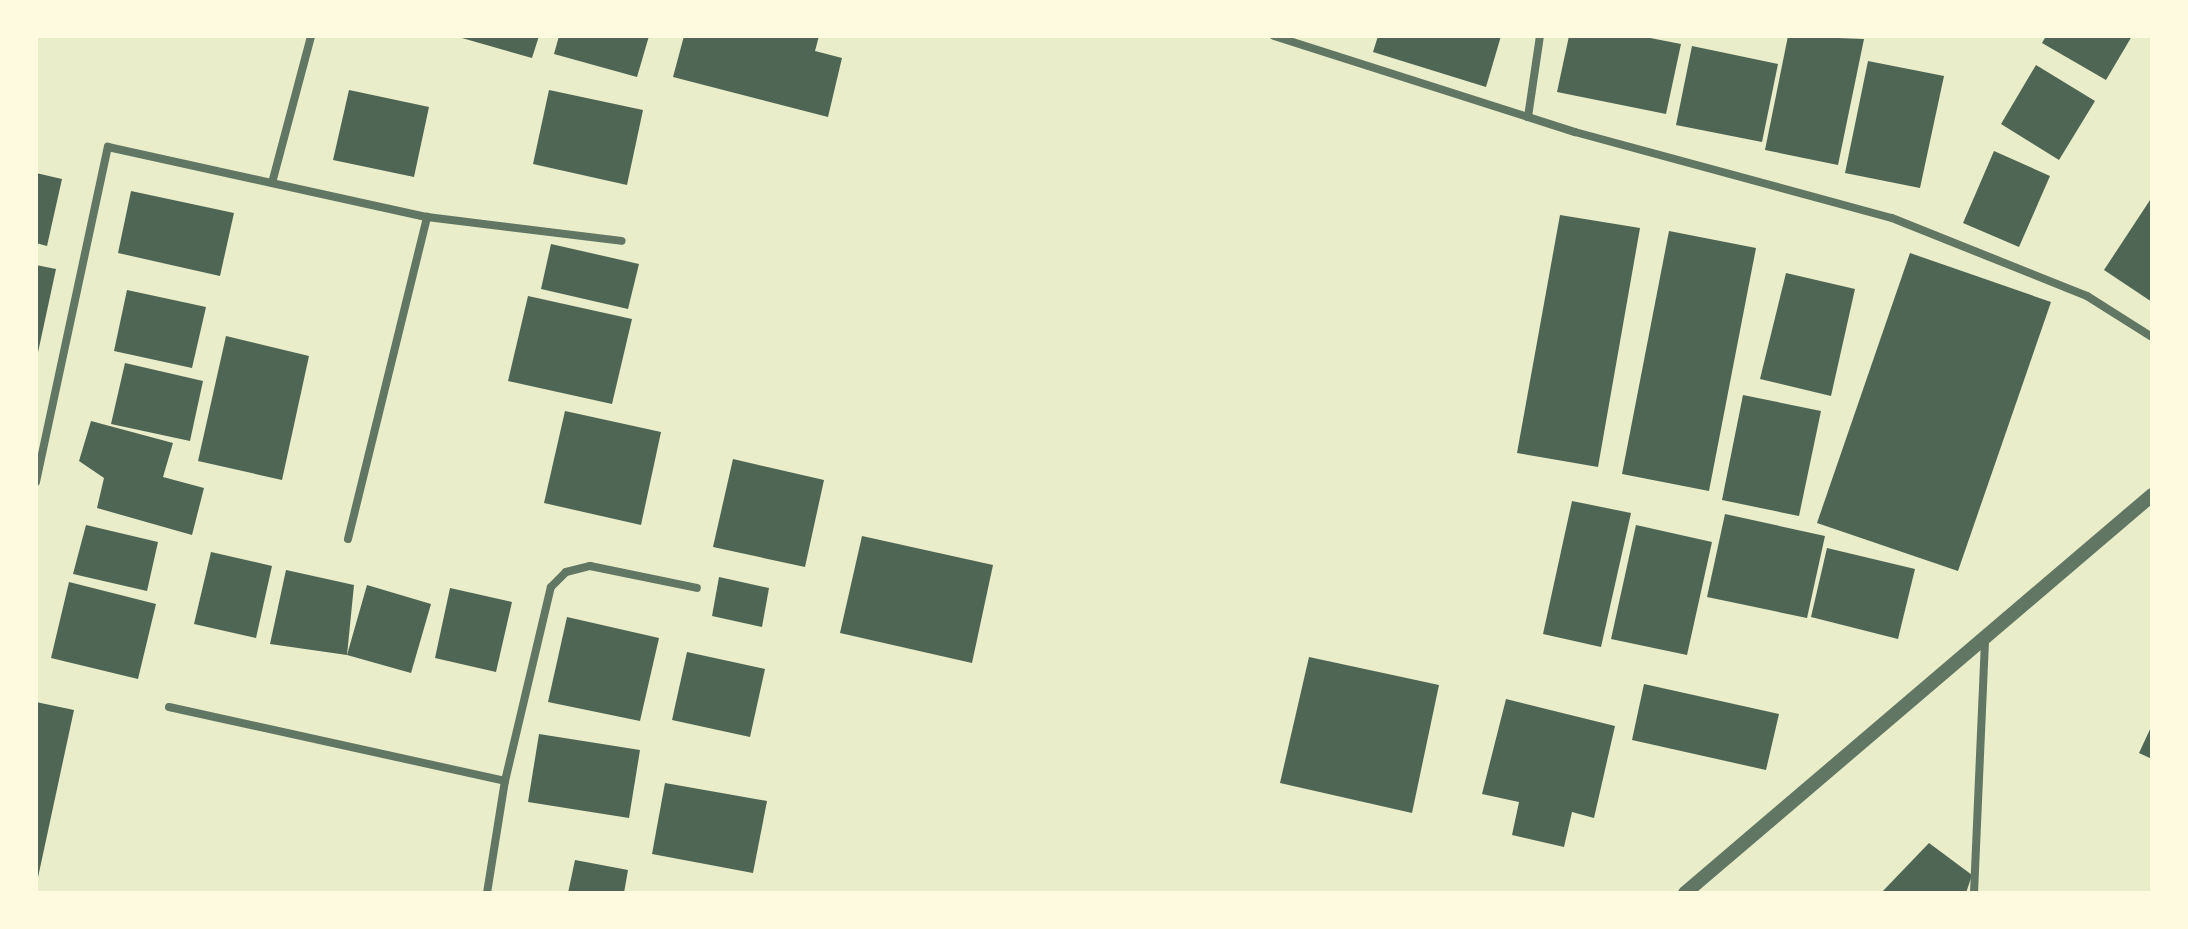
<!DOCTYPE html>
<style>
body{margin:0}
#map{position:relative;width:2188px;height:929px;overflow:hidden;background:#e9edc9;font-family:"Source Serif 4",serif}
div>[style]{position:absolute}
.building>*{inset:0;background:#4f6655}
.minor>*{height:8px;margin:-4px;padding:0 4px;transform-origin:4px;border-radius:4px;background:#617663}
.tertiary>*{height:14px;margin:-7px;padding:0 7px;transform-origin:7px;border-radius:7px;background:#617663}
span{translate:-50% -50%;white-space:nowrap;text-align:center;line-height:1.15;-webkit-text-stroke:8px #fefae0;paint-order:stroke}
.frame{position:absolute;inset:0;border:38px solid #fefae0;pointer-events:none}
</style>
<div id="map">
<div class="building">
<i style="clip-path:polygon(455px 36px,539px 36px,532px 58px)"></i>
<i style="clip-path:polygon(559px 36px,649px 36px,637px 77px,554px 54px)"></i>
<i style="clip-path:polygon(684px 36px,819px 36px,815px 51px,842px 58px,828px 117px,673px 77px)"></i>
<i style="clip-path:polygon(1378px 36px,1501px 36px,1486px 87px,1373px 52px)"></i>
<i style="clip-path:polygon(1569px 36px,1640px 36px,1681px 44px,1666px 114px,1557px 92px)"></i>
<i style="clip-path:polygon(1788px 36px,1864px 39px,1838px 165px,1765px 150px)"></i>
<i style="clip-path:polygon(2046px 36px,2132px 36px,2106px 80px,2042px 43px)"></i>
<i style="clip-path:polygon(1692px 46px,1778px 64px,1762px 142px,1676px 125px)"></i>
<i style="clip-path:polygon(1868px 61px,1944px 76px,1920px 188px,1845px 173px)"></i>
<i style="clip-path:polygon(2036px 65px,2095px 101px,2059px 160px,2001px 124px)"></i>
<i style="clip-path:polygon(349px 90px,429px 107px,414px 177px,333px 160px)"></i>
<i style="clip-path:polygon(549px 90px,643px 110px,627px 185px,533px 164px)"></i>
<i style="clip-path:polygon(1994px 151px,2050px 176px,2019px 247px,1963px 223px)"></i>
<i style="clip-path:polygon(36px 173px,62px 179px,47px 246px,36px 243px)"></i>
<i style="clip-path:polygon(131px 191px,234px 213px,220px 276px,118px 253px)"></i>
<i style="clip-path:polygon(2152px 197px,2152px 302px,2104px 270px)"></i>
<i style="clip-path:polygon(1560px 215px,1640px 228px,1598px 467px,1517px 453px)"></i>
<i style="clip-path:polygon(1669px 231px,1756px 248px,1709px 491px,1622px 474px)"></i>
<i style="clip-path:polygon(551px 244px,639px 264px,628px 309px,541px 289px)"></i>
<i style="clip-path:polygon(1910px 253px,2051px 302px,1958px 571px,1817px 523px)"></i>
<i style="clip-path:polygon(36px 265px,56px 269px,37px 357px,36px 357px)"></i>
<i style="clip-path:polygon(1786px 273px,1855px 289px,1831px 396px,1760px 379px)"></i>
<i style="clip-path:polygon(127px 290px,206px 307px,192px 368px,114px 351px)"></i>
<i style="clip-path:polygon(528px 296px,632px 319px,612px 404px,508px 381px)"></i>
<i style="clip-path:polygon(226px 336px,309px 356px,282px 480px,198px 461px)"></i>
<i style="clip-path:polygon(125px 363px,203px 381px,190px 441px,111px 424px)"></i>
<i style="clip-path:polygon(1743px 395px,1821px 411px,1799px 516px,1722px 500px)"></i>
<i style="clip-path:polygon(565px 411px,661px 432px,641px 525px,544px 503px)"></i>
<i style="clip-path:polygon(91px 421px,173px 443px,163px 477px,204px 488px,192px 535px,97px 508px,104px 478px,79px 461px)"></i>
<i style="clip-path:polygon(733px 459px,824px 480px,805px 567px,713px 547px)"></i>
<i style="clip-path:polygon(1572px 501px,1631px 513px,1601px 647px,1543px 634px)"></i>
<i style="clip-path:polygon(1725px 514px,1825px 536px,1807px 618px,1707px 597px)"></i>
<i style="clip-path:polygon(86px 525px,158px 542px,147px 591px,73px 574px)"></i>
<i style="clip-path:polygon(1636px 525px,1712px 542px,1687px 655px,1611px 639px)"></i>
<i style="clip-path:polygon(862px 536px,993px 565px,972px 663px,840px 633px)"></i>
<i style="clip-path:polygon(1827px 548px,1915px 569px,1898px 639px,1811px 617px)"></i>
<i style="clip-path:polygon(211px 552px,272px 566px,256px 638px,194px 624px)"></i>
<i style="clip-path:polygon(286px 570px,354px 585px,347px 655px,270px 644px)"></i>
<i style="clip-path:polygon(719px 577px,769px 588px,762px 627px,712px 616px)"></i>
<i style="clip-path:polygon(69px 582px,156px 604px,138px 679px,51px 658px)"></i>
<i style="clip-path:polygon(367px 585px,431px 604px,411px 673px,347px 655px)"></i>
<i style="clip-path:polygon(450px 588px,512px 602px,496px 672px,435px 658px)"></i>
<i style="clip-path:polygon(567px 617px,659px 638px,640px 721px,548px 702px)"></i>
<i style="clip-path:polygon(687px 652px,765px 669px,750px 737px,672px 720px)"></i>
<i style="clip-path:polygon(1309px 657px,1439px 685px,1412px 813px,1280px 783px)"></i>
<i style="clip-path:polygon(1644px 684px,1779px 714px,1766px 770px,1632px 740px)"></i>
<i style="clip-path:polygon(1506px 699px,1615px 726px,1594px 818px,1572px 812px,1564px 847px,1512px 835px,1519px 802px,1482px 794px)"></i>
<i style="clip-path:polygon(36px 702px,74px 710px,37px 882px,36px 882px)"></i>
<i style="clip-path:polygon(2152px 725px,2152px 759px,2139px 753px)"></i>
<i style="clip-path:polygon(539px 734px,640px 750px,629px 818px,528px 802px)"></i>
<i style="clip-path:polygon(665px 783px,767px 801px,753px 873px,652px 854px)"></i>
<i style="clip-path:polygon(1929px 843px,1972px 875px,1966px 893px,1881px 893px)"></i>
<i style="clip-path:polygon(575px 860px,628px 870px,624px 893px,568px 893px)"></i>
</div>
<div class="minor">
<i style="left:1274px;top:36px;width:316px;rotate:17.7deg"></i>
<i style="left:1575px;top:132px;width:328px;rotate:15.2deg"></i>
<i style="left:1892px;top:218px;width:210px;rotate:21.8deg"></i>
<i style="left:2087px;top:296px;width:77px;rotate:32.2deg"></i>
<i style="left:1528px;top:117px;width:82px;rotate:-81.6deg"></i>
<i style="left:272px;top:183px;width:152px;rotate:-75.1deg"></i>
<i style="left:36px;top:482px;width:343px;rotate:-77.9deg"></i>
<i style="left:108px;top:147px;width:327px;rotate:12.4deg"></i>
<i style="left:427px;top:217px;width:196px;rotate:7deg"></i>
<i style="left:348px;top:539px;width:332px;rotate:-76.2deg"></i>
<i style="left:169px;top:707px;width:344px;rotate:12.4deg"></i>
<i style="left:487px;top:893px;width:113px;rotate:-80.9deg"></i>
<i style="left:505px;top:781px;width:199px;rotate:-76.7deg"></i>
<i style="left:551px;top:587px;width:21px;rotate:-45deg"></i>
<i style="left:566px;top:572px;width:25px;rotate:-14deg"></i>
<i style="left:590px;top:566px;width:109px;rotate:11.6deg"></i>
<i style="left:1974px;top:893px;width:254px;rotate:-87.5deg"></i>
</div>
<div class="tertiary">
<i style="left:1685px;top:893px;width:614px;rotate:-40.44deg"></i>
</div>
<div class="frame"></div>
</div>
